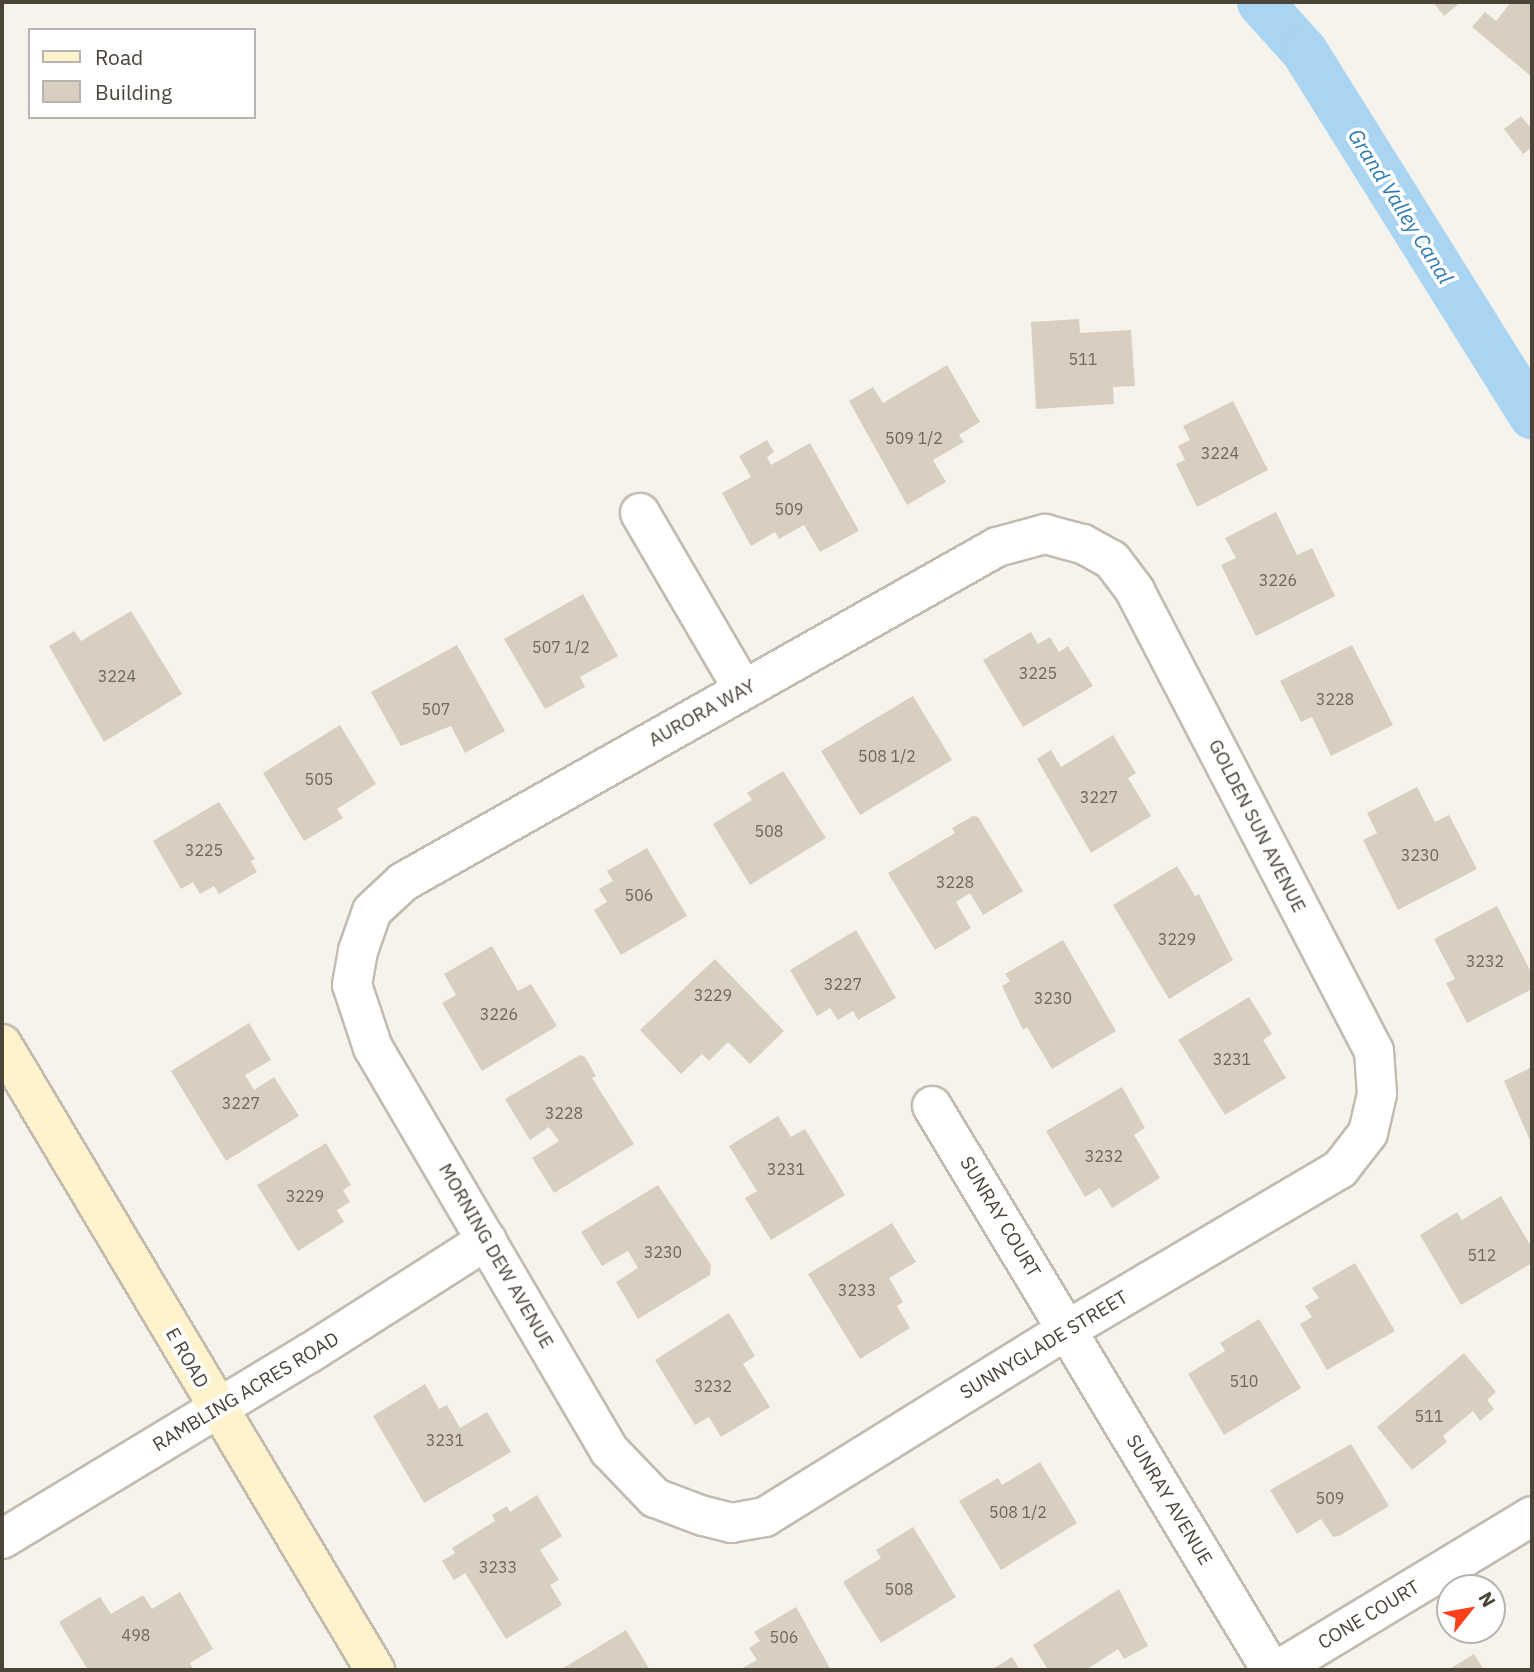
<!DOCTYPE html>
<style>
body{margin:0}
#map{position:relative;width:1534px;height:1672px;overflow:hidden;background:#f6f3ec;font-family:"IBM Plex Sans",sans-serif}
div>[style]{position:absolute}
.canal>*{height:47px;margin:-23.5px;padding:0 23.5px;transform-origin:23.5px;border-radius:23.5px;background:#a9d4f2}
.building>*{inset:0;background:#d8cfc1}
.roads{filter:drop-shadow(2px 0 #c2bbae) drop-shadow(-2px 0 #c2bbae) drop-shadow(0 2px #c2bbae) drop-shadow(0 -2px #c2bbae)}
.street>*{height:38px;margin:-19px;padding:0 19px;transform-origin:19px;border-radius:19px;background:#fff}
.secondary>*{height:38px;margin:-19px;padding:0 19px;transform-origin:19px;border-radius:19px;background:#fff3cd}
span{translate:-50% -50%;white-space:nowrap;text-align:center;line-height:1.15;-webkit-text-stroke:7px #fff;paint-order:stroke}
.number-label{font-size:16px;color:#6e675b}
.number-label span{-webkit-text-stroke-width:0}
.street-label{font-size:19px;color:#4b4439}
.water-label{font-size:21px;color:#2e7ab2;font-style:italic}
.frame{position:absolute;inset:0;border:4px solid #4b4439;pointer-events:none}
.legend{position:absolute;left:28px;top:28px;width:228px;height:91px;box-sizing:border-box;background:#fff;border:2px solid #b7b4b0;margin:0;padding:9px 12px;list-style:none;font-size:21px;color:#4b4439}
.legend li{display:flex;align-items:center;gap:14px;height:35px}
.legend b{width:35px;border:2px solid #b7b4b0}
.north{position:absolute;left:1436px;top:1574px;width:70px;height:70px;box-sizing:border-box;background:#fff;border:2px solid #b7b4b0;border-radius:50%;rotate:59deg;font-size:19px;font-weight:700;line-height:28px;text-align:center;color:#4b4439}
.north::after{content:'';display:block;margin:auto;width:24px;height:32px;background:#fc3f1d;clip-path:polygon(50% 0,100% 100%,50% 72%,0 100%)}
</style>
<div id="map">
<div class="canal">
<i style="left:1260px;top:2px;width:66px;rotate:48.1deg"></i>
<i style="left:1304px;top:51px;width:430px;rotate:58deg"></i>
</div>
<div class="building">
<i style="clip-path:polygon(1433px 2px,1461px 2px,1444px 16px)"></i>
<i style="clip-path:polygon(1511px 2px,1532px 2px,1532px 77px,1472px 27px,1485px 12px,1496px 21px)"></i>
<i style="clip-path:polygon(1521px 116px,1529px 126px,1532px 124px,1532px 147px,1523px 154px,1504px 129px)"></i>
<i style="clip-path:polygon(1079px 319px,1080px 333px,1131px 330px,1135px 386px,1113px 387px,1114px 404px,1036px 409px,1031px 322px)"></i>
<i style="clip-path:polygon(947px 365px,980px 422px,959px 435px,964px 442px,933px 460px,946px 482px,907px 505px,849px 401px,873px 387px,883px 403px)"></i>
<i style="clip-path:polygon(1233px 401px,1268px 470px,1197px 507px,1176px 464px,1185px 460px,1178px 446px,1190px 440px,1183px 426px)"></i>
<i style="clip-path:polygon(767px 440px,774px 452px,767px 457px,771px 465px,810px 443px,859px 531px,820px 552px,804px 525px,779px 539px,775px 532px,751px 546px,722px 493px,751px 477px,739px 456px)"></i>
<i style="clip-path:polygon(1276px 512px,1297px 555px,1312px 548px,1335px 596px,1256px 636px,1221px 565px,1236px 558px,1225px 538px)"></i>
<i style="clip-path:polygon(583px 594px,618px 656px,580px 677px,585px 687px,545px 709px,504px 639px)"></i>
<i style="clip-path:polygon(131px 611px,182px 694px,104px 742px,49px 646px,74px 631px,81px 641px)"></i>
<i style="clip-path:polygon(1031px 632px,1038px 644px,1050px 637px,1059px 652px,1068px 646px,1093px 686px,1023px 727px,983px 660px)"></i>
<i style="clip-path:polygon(457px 645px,505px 731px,465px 753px,451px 726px,401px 746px,371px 692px)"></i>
<i style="clip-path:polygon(1352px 645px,1393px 725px,1331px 756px,1312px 717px,1301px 722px,1280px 681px)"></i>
<i style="clip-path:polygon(913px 696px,952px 760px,860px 815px,821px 751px)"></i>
<i style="clip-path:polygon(340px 725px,376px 784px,337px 809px,343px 818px,304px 841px,263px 773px)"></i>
<i style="clip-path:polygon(1113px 735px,1136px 773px,1128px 778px,1151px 816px,1091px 853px,1037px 759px,1051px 750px,1061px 767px)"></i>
<i style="clip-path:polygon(783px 771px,826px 838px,750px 885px,713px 824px,752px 800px,747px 793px)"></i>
<i style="clip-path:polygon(1417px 787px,1435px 822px,1449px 815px,1477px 869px,1398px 910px,1363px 840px,1377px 833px,1367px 813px)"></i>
<i style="clip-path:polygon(219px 802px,255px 859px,251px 861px,257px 872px,219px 894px,214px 886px,200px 894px,193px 882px,181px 889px,153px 841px)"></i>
<i style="clip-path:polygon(973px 816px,978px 817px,1023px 891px,983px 915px,970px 893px,956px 902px,971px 928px,935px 950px,888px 873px,955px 833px,952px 828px)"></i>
<i style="clip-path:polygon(647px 848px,687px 916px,621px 955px,594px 910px,607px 902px,599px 889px,613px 881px,607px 871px)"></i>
<i style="clip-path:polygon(1177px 866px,1195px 896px,1199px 894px,1233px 960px,1169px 999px,1113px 905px)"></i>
<i style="clip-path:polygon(1497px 906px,1532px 974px,1532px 989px,1467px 1023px,1446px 983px,1455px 979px,1434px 939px)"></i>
<i style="clip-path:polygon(856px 930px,896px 998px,858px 1020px,853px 1011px,838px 1020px,830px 1008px,817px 1016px,790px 970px)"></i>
<i style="clip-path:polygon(1063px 940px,1116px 1031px,1052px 1069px,1027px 1027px,1023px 1030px,1002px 986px,1010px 981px,1005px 974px)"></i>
<i style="clip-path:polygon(492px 946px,518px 991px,531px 984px,557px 1026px,482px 1071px,442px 1003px,456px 995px,444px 974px)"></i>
<i style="clip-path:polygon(715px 959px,784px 1031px,750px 1064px,728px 1042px,709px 1061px,702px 1054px,681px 1074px,640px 1030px)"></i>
<i style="clip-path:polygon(1249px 997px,1272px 1034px,1263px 1040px,1286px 1078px,1225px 1115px,1178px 1040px)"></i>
<i style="clip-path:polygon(249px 1023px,271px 1060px,245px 1075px,254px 1090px,274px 1077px,299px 1116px,226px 1161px,171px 1071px)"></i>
<i style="clip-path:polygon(580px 1055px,585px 1057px,596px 1076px,592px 1078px,634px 1144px,554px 1193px,532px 1158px,559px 1141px,549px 1127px,530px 1140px,505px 1099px)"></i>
<i style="clip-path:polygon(1532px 1067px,1532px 1145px,1504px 1081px)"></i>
<i style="clip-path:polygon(1122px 1087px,1145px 1128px,1134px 1135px,1160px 1178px,1112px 1208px,1100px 1188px,1085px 1197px,1046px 1131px)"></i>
<i style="clip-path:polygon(778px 1116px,791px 1137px,805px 1129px,845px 1195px,771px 1240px,745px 1198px,757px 1191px,729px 1146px)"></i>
<i style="clip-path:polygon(326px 1143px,351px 1185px,343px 1190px,350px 1202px,337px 1210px,344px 1222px,298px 1251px,257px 1185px)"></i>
<i style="clip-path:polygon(658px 1185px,711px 1265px,710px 1275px,638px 1319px,616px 1282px,638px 1268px,628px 1251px,602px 1266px,581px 1232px)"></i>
<i style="clip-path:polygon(1501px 1196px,1532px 1248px,1532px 1263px,1461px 1305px,1420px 1235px,1457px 1212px,1462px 1220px)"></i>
<i style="clip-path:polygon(892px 1223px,916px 1262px,889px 1278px,903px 1302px,897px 1306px,910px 1328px,860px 1359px,808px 1274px)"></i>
<i style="clip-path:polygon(1355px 1263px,1395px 1331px,1327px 1370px,1300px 1324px,1312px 1317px,1305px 1306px,1319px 1298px,1312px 1288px)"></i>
<i style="clip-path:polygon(729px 1313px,755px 1356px,743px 1364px,770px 1407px,721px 1437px,709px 1417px,695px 1425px,655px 1360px)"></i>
<i style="clip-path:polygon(1259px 1319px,1301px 1388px,1224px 1435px,1188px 1374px,1225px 1351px,1220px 1343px)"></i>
<i style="clip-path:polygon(1464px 1353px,1496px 1392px,1487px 1400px,1494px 1409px,1480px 1421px,1473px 1411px,1443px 1436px,1447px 1442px,1412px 1470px,1377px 1427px)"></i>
<i style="clip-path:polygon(425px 1384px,439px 1409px,447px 1405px,460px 1428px,487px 1412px,511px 1452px,424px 1503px,373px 1416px)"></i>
<i style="clip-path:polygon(1351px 1444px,1389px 1506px,1339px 1536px,1333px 1537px,1321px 1519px,1297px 1534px,1270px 1490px)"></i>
<i style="clip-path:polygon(1040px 1462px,1077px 1523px,1001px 1570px,959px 1501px,998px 1478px,1002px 1485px)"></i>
<i style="clip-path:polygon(537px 1495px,562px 1536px,540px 1550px,559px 1580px,550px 1585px,562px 1605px,506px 1639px,465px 1573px,454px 1580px,442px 1561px,455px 1553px,452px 1548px,495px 1521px,492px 1515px,507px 1506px,510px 1512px)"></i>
<i style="clip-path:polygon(913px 1527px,956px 1597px,881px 1643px,843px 1582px,881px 1558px,876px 1550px)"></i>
<i style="clip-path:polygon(1119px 1589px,1148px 1646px,1124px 1659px,1118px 1649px,1086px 1670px,1048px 1670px,1033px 1645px)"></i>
<i style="clip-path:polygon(180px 1592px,213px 1649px,190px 1663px,194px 1670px,88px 1670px,59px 1622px,100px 1597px,111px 1614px,143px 1595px,152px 1609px)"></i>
<i style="clip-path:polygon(796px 1607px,831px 1670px,739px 1670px,757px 1660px,749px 1648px,760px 1641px,754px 1632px)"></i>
<i style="clip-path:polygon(626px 1630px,650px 1670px,560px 1670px)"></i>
<i style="clip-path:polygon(1474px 1654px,1484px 1670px,1448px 1670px)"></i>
<i style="clip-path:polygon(1012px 1657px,1020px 1670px,991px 1670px)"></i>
</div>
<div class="roads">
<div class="street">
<i style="left:640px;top:513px;width:204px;rotate:59.7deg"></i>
<i style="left:1045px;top:534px;width:39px;rotate:15deg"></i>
<i style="left:1083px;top:544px;width:33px;rotate:29deg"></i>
<i style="left:1112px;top:560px;width:39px;rotate:53deg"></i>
<i style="left:1135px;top:591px;width:518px;rotate:62.55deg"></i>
<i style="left:1374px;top:1051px;width:43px;rotate:86deg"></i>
<i style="left:1377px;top:1094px;width:40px;rotate:103deg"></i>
<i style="left:1368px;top:1133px;width:46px;rotate:127.9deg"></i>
<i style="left:1340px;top:1169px;width:316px;rotate:149.5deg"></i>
<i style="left:1068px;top:1329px;width:357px;rotate:148.2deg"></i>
<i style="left:765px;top:1517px;width:34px;rotate:170deg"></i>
<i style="left:732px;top:1523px;width:30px;rotate:-166deg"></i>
<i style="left:703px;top:1516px;width:51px;rotate:-159.4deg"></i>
<i style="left:655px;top:1498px;width:66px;rotate:-133.8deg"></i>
<i style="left:609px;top:1450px;width:466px;rotate:-120.4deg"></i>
<i style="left:373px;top:1048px;width:66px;rotate:-108.4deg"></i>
<i style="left:352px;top:985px;width:35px;rotate:-80deg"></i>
<i style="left:358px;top:951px;width:42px;rotate:-70.7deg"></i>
<i style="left:372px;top:911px;width:42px;rotate:-43.1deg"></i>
<i style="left:403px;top:882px;width:682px;rotate:-29.42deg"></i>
<i style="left:997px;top:547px;width:50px;rotate:-15.2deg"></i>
<i style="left:932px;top:1106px;width:658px;rotate:58.99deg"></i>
<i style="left:2px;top:1539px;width:358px;rotate:-31.2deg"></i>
<i style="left:308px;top:1354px;width:212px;rotate:-32.5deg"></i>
<i style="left:1278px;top:1670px;width:297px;rotate:-31.2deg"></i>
</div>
<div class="secondary">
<i style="left:2px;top:1044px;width:729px;rotate:59.21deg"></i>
</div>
</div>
<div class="number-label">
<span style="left:1083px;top:359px">511</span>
<span style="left:914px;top:438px">509 1/2</span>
<span style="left:1220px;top:453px">3224</span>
<span style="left:789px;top:509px">509</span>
<span style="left:1278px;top:580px">3226</span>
<span style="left:561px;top:647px">507 1/2</span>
<span style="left:1038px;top:673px">3225</span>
<span style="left:117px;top:676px">3224</span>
<span style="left:1335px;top:699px">3228</span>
<span style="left:436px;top:709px">507</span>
<span style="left:887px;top:756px">508 1/2</span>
<span style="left:319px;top:779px">505</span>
<span style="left:1099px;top:797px">3227</span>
<span style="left:769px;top:831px">508</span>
<span style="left:204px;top:850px">3225</span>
<span style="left:1420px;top:855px">3230</span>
<span style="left:955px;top:882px">3228</span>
<span style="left:639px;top:895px">506</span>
<span style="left:1177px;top:939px">3229</span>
<span style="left:1485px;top:961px">3232</span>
<span style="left:843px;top:984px">3227</span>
<span style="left:713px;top:995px">3229</span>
<span style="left:1053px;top:998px">3230</span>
<span style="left:499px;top:1014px">3226</span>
<span style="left:1232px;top:1059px">3231</span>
<span style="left:241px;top:1103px">3227</span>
<span style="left:564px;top:1113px">3228</span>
<span style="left:1104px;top:1156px">3232</span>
<span style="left:786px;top:1169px">3231</span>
<span style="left:305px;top:1196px">3229</span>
<span style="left:663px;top:1252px">3230</span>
<span style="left:1482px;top:1255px">512</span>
<span style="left:857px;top:1290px">3233</span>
<span style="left:1244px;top:1381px">510</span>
<span style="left:713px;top:1386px">3232</span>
<span style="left:1429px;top:1416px">511</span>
<span style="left:445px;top:1440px">3231</span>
<span style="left:1330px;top:1498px">509</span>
<span style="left:1018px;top:1512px">508 1/2</span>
<span style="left:498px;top:1567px">3233</span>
<span style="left:899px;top:1589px">508</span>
<span style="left:136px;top:1635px">498</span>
<span style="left:784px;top:1637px">506</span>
</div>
<div class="street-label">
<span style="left:702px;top:713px;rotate:-29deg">AURORA WAY</span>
<span style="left:1257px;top:826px;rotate:63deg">GOLDEN SUN AVENUE</span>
<span style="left:1000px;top:1217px;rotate:59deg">SUNRAY COURT</span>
<span style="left:496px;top:1256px;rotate:60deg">MORNING DEW AVENUE</span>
<span style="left:1044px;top:1345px;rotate:-31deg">SUNNYGLADE STREET</span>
<span style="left:187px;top:1358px;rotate:60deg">E ROAD</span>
<span style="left:246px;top:1392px;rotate:-31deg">RAMBLING ACRES ROAD</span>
<span style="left:1169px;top:1500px;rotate:59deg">SUNRAY AVENUE</span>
<span style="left:1369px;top:1615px;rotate:-31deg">CONE COURT</span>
</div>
<div class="water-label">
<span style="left:1401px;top:206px;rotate:58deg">Grand Valley Canal</span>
</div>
<div class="frame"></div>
<ul class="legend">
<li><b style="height:9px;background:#fff3cd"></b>Road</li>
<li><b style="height:19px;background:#d8cfc1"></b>Building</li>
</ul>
<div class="north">N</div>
</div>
